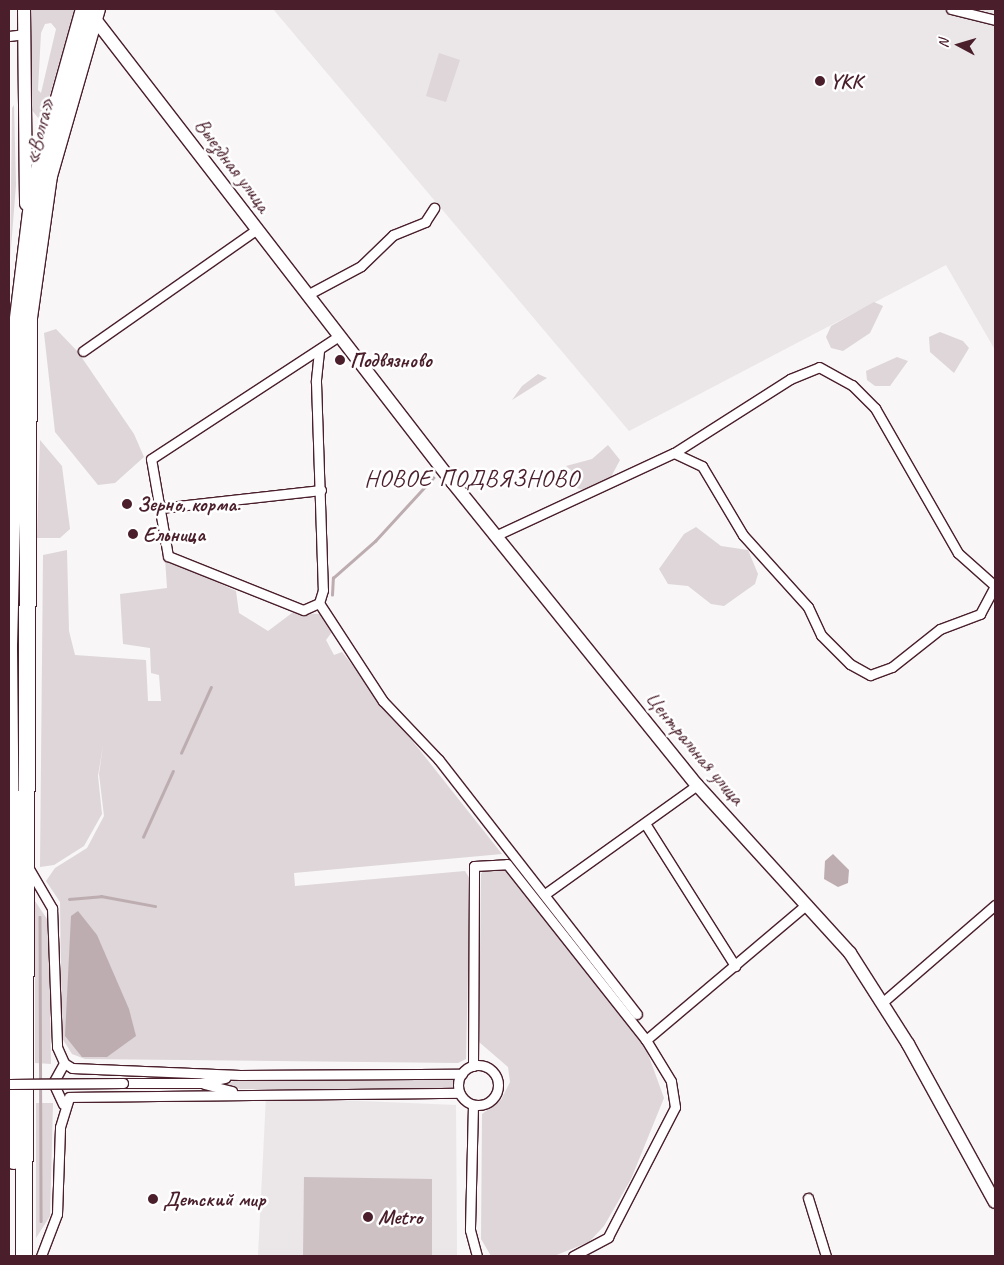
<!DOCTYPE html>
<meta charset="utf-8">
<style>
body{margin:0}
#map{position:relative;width:1004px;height:1265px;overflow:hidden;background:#f8f6f7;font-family:Caveat,sans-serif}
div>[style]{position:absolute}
.built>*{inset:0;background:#ebe6e8}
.green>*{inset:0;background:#ded6d9}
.water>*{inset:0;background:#bdadb0}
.stream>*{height:2.5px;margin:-1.25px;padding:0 1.25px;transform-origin:1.25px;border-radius:1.25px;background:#bdadb0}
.building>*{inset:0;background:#cdc1c4}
.roads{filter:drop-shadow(1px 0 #4a1f2b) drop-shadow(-1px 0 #4a1f2b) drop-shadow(0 1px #4a1f2b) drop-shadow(0 -1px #4a1f2b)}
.street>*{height:9px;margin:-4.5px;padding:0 4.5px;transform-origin:4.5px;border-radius:4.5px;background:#fff}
.street>.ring{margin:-4.5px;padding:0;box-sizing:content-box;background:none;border:9px solid #fff;border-radius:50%}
.secondary>*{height:12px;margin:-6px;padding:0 6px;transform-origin:6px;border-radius:6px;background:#fff}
.highway>*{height:16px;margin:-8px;padding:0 8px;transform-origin:8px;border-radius:8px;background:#fff}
.bridges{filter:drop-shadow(1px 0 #4a1f2b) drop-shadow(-1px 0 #4a1f2b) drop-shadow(0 1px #4a1f2b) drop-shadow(0 -1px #4a1f2b)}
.street-bridge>*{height:9px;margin:-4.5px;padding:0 4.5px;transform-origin:4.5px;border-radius:4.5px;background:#fff}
.dots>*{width:14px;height:14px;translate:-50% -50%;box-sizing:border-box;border:2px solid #fff;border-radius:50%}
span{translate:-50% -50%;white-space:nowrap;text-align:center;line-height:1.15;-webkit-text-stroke:5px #fff;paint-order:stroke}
.poi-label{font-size:21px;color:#4a1f2b;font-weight:700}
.left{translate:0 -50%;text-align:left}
.street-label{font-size:21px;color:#4a1f2b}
.quarter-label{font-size:24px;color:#4a1f2b;letter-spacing:1px}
.frame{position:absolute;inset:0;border:10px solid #4a1f2b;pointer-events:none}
.north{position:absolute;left:934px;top:20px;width:50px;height:50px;-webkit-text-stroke:4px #fff;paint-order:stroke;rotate:276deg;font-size:14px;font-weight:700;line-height:20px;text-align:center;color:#4a1f2b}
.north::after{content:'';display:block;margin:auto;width:18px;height:22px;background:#4a1f2b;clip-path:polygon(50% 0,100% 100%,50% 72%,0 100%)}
</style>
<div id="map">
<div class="built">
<i style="clip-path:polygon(273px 9px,995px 9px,995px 350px,946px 265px,629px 431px)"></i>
<i style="clip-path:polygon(266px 1097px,456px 1105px,457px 1256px,258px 1256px)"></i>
</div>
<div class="green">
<i style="clip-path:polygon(evenodd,30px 9px,75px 9px,44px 115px,39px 119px,31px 109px,30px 9px,51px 23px,56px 29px,41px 93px,38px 90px,41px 33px,45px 24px,51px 23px)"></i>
<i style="clip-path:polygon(439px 53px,460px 60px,446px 102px,426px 96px)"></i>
<i style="clip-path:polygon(14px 105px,16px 185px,10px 260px,12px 108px)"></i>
<i style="clip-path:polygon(874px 302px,883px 306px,870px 333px,843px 351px,831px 348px,826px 337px,831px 326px)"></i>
<i style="clip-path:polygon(56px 329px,78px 352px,134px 434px,144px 457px,115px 483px,98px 485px,55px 432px,44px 333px)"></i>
<i style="clip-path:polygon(940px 332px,963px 341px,969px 348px,954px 373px,930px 352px,929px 337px)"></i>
<i style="clip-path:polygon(897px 357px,908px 361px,890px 386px,875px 386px,867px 380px,866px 371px)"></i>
<i style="clip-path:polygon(538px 374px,547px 378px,512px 400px,522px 386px)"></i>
<i style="clip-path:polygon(40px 440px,62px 466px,70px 529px,60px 538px,37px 538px)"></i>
<i style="clip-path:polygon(608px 445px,620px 460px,611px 477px,584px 490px,573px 487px,571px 470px,566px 466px,592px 459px)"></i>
<i style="clip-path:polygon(696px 527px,721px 546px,748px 550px,758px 574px,755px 584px,724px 606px,711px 604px,688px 586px,668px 584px,659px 569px,684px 534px)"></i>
<i style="clip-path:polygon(67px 550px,69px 631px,75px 655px,146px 660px,148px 701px,161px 701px,159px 675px,151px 673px,150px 648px,123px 644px,120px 594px,167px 588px,165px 558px,236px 591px,239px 613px,268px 631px,292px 613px,320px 614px,332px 632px,326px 640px,334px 655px,342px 652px,502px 854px,294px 873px,295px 886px,465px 871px,470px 879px,466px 1059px,458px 1063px,85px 1059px,72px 1054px,62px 1038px,60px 902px,46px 881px,55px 868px,87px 848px,104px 816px,99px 774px,103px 745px,98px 776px,102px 814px,84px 846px,54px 865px,40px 867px,43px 555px)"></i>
<i style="clip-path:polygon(505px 865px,644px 1043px,664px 1098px,631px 1179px,604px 1226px,589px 1242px,554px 1256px,491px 1256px,481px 1239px,482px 1114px,501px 1100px,510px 1082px,508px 1067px,479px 1042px,481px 874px,484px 869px)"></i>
<i style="clip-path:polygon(35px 901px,49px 922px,51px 1064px,35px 1063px)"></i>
<i style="clip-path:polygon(454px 1078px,453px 1089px,240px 1089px,225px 1084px,240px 1079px)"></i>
<i style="clip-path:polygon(36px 1103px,53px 1103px,50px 1216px,36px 1238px)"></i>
</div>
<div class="water">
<i style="clip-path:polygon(833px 854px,849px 870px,848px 883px,838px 887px,824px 879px,825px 861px)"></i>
<i style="clip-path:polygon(78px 911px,97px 935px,129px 1009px,136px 1036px,107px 1057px,82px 1057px,65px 1036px,71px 916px)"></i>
</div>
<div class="stream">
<i style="left:332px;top:595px;width:17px;rotate:-87deg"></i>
<i style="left:333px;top:578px;width:56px;rotate:-41.4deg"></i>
<i style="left:375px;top:541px;width:86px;rotate:-47.4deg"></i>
<i style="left:181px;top:753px;width:72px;rotate:-65.6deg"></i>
<i style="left:143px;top:837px;width:72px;rotate:-65.6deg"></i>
<i style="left:69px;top:899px;width:32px;rotate:-5deg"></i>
<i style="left:101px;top:896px;width:55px;rotate:10.5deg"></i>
<i style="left:40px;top:917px;width:304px;rotate:89.8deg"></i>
</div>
<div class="building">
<i style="clip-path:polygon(304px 1177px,432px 1179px,432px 1256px,303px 1256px)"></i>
</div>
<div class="roads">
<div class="street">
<i style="left:951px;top:9px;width:45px;rotate:14deg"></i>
<i style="left:9px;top:36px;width:16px;rotate:-7deg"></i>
<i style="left:307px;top:295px;width:61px;rotate:-28.2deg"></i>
<i style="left:361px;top:266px;width:45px;rotate:-44.1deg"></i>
<i style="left:393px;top:235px;width:35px;rotate:-22deg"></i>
<i style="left:425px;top:222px;width:17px;rotate:-57deg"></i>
<i style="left:83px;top:351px;width:211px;rotate:-35deg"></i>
<i style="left:319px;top:351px;width:31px;rotate:96deg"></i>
<i style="left:316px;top:382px;width:208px;rotate:88.1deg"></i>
<i style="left:323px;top:590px;width:14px;rotate:107deg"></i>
<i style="left:319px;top:603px;width:17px;rotate:156deg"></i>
<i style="left:303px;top:610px;width:145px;rotate:-158.2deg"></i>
<i style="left:168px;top:556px;width:98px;rotate:-99.9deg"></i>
<i style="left:151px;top:459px;width:225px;rotate:-33.2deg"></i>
<i style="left:674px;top:453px;width:31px;rotate:25deg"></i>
<i style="left:702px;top:466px;width:80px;rotate:59.3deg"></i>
<i style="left:743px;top:535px;width:97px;rotate:47.9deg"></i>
<i style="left:808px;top:607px;width:31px;rotate:65deg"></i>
<i style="left:821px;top:635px;width:41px;rotate:45deg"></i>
<i style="left:850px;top:664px;width:23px;rotate:29deg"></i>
<i style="left:870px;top:675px;width:23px;rotate:-20deg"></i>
<i style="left:892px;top:667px;width:61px;rotate:-38.4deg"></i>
<i style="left:940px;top:629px;width:43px;rotate:-20.6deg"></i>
<i style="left:980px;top:614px;width:32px;rotate:-62deg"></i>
<i style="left:160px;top:508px;width:162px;rotate:-6.4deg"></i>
<i style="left:497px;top:535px;width:195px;rotate:-24.9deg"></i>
<i style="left:674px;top:453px;width:138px;rotate:-32.5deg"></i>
<i style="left:790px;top:379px;width:31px;rotate:-22deg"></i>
<i style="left:819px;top:367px;width:38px;rotate:29deg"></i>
<i style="left:852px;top:385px;width:33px;rotate:45deg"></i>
<i style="left:875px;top:408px;width:167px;rotate:60.2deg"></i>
<i style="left:958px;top:553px;width:50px;rotate:41.7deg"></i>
<i style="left:319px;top:603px;width:117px;rotate:56.9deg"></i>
<i style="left:383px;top:701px;width:81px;rotate:46.5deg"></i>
<i style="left:439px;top:760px;width:322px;rotate:52.1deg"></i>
<i style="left:646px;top:825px;width:167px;rotate:57.7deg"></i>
<i style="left:28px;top:867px;width:48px;rotate:59.7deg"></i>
<i style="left:52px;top:908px;width:139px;rotate:87.9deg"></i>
<i style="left:57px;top:1047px;width:17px;rotate:66deg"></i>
<i style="left:64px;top:1063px;width:9px;rotate:32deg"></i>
<i style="left:72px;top:1068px;width:168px;rotate:2.4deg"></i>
<i style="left:240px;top:1075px;width:222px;rotate:-0.3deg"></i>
<i style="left:545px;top:894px;width:187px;rotate:-35.6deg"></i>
<i style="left:883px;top:1002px;width:148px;rotate:-40.9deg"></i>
<i class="ring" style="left:458px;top:1065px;width:31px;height:31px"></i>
<i style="left:473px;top:1066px;width:200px;rotate:-89.7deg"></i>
<i style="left:474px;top:866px;width:33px;rotate:-3deg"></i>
<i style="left:507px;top:864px;width:224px;rotate:51.7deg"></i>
<i style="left:123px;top:1083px;width:78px"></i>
<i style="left:201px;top:1083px;width:25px;rotate:-12deg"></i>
<i style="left:204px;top:1084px;width:29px;rotate:14deg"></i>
<i style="left:63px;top:1104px;width:23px;rotate:-115deg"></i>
<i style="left:53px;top:1083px;width:23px;rotate:-61deg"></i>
<i style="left:473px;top:1105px;width:125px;rotate:91.4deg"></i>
<i style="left:470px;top:1230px;width:27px;rotate:75deg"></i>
<i style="left:808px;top:1198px;width:61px;rotate:72.8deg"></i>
<i style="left:41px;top:1256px;width:45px;rotate:-69.1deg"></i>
<i style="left:57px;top:1214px;width:87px;rotate:-88deg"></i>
<i style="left:60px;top:1127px;width:31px;rotate:-73deg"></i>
<i style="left:69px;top:1097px;width:390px;rotate:-0.6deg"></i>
<i style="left:573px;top:1256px;width:40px;rotate:-28deg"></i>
<i style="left:608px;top:1237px;width:146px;rotate:-62.7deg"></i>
<i style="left:675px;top:1107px;width:26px;rotate:-99deg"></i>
<i style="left:671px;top:1081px;width:48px;rotate:-121.4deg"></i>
<i style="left:646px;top:1040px;width:209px;rotate:-40.2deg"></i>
</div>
<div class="secondary">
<i style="left:24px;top:9px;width:195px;rotate:89.4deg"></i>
<i style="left:94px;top:18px;width:587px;rotate:52.33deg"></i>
<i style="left:453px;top:483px;width:388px;rotate:51.1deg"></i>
<i style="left:697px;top:785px;width:227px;rotate:47.7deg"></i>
<i style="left:850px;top:953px;width:108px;rotate:57.5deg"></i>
<i style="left:908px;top:1044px;width:180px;rotate:61.2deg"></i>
</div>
<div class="highway">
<i style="left:14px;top:1161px;width:516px;rotate:-90.56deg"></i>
<i style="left:9px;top:645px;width:319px;rotate:-88.6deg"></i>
<i style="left:17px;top:326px;width:139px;rotate:-83deg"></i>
<i style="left:34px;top:188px;width:186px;rotate:-74.4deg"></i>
<i style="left:24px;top:1256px;width:938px;rotate:-89.69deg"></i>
<i style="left:29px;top:318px;width:143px;rotate:-82deg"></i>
<i style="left:49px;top:176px;width:174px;rotate:-74deg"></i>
</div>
</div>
<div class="bridges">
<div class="street-bridge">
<i style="left:9px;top:1084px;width:114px;rotate:-0.5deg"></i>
</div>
</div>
<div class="dots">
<i style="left:820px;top:81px;background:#4a1f2b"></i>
<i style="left:340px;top:360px;background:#4a1f2b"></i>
<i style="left:127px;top:504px;background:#4a1f2b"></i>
<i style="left:133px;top:534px;background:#4a1f2b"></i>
<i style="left:153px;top:1199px;background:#4a1f2b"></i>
<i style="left:368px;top:1217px;background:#4a1f2b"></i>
</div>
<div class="poi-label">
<span class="left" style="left:830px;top:81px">YKK</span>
<span class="left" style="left:350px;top:360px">Подвязново</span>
<span class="left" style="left:137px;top:504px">Зерно, корма.</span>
<span class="left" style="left:143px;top:534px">Ельница</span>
<span class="left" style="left:163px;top:1199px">Детский мир</span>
<span class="left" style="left:378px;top:1217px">Metro</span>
</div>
<div class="street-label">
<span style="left:39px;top:131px;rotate:-76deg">«Волга»</span>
<span style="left:233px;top:165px;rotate:53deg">Выездная улица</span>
<span style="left:695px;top:748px;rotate:50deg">Центральная улица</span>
</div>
<div class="quarter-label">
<span style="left:472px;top:479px">НОВОЕ ПОДВЯЗНОВО</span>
</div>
<div class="frame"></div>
<div class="north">N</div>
</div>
